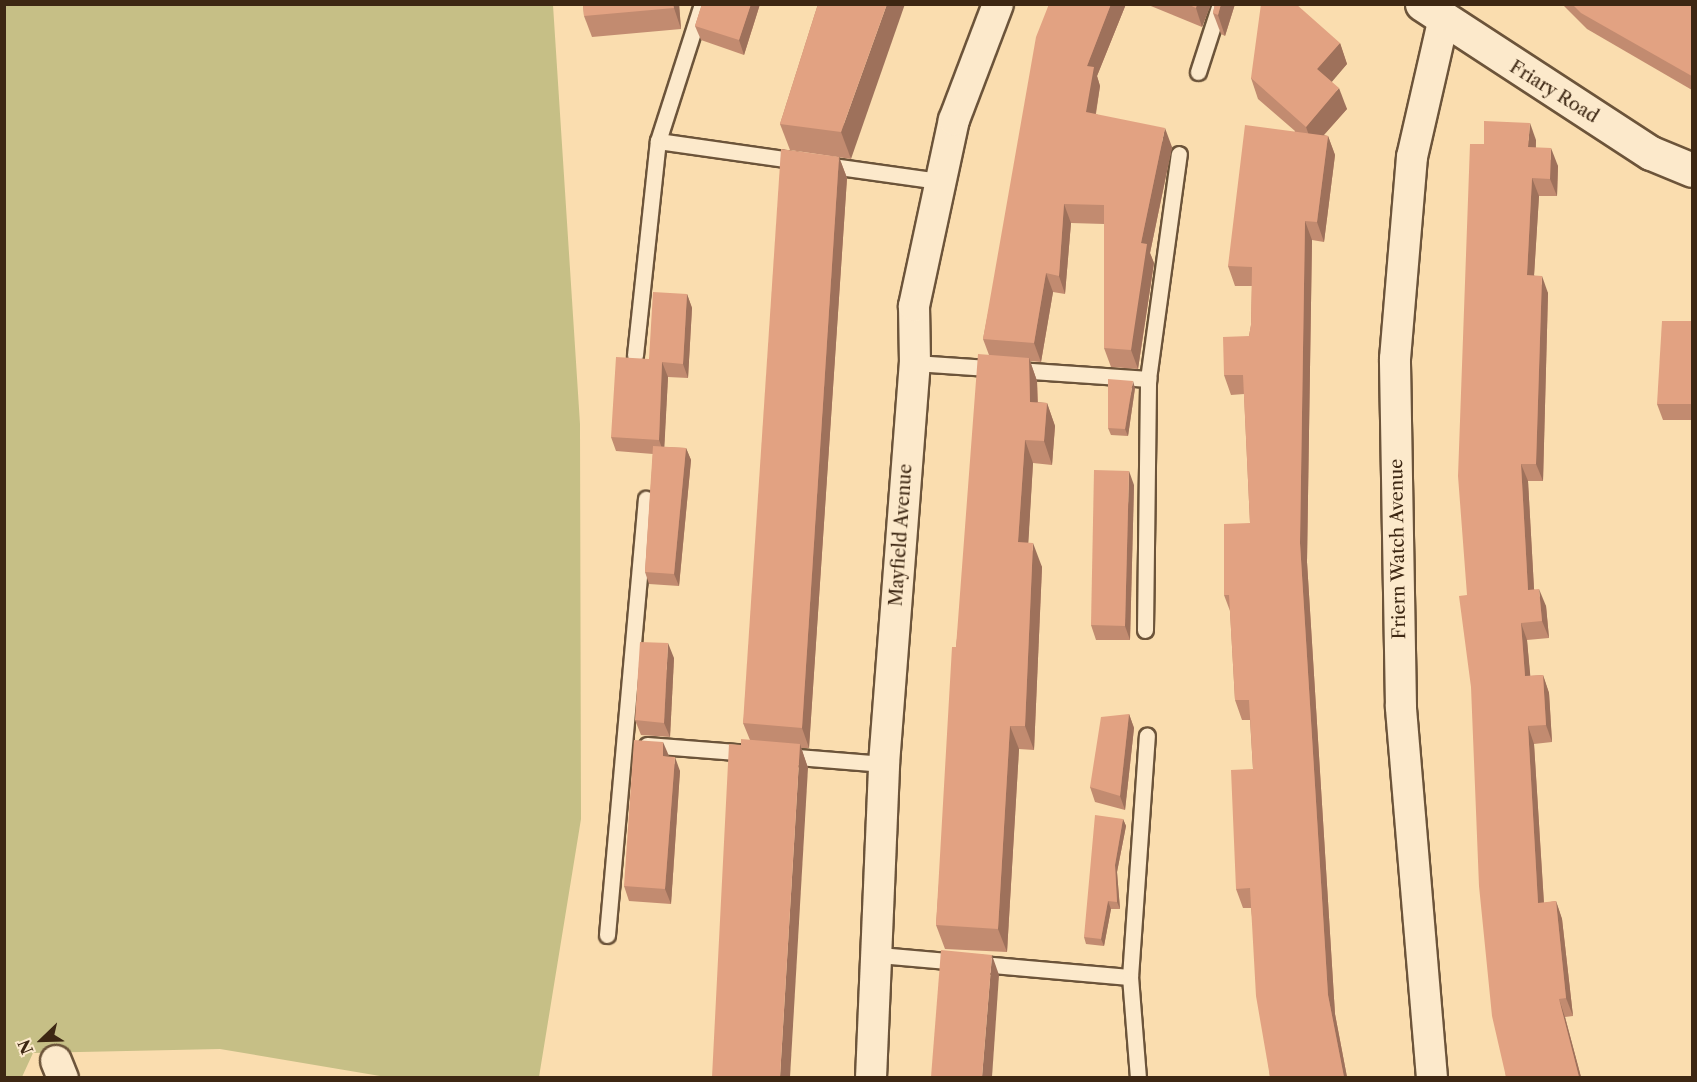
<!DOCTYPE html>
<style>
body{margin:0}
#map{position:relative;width:1697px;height:1082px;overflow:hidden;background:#faddaf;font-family:"Libre Caslon Text",serif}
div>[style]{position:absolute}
.green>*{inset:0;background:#c6bf86}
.roads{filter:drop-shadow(2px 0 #6c543a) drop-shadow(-2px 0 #6c543a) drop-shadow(0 2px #6c543a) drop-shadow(0 -2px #6c543a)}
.service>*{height:15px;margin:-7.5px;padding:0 7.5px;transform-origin:7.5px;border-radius:7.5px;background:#fce9cb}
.minor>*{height:30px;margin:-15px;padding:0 15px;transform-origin:15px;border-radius:15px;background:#fce9cb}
.tertiary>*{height:33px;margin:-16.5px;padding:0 16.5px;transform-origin:16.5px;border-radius:16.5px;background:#fce9cb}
.wall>*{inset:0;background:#c28b70}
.shaded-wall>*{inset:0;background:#9e715b}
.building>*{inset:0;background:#e2a282}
span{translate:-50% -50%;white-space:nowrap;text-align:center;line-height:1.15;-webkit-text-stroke:5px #fce9cb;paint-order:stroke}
.street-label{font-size:18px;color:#3d2713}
.frame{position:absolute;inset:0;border:6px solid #3d2713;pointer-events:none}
.north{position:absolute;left:12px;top:1010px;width:60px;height:60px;-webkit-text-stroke:4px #fce9cb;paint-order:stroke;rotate:247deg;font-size:16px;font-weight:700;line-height:24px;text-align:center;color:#3d2713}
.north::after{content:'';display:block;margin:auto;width:21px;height:27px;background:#3d2713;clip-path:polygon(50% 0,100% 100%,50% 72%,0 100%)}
</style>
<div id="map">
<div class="green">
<i style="clip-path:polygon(5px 5px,553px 5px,580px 424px,581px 819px,539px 1077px,386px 1077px,220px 1049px,33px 1053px,22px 1077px,5px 1078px)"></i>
</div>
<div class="roads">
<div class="service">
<i style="left:1198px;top:72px;width:71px;rotate:-72.1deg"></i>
<i style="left:658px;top:141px;width:141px;rotate:8.1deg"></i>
<i style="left:825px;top:165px;width:115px;rotate:8deg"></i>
<i style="left:635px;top:355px;width:215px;rotate:-83.9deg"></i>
<i style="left:658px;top:141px;width:144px;rotate:-72.2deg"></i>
<i style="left:915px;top:363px;width:234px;rotate:3.9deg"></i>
<i style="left:1145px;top:630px;width:251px;rotate:-89.3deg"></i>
<i style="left:1148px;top:379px;width:227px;rotate:-82.2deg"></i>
<i style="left:647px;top:745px;width:102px;rotate:4.5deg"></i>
<i style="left:785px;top:756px;width:99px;rotate:4.6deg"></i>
<i style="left:607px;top:935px;width:438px;rotate:-84.9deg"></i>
<i style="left:878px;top:955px;width:253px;rotate:5deg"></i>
<i style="left:1138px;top:1078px;width:101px;rotate:-94.5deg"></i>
<i style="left:1130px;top:977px;width:242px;rotate:-86deg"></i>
</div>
<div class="minor">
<i style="left:56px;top:1061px;width:18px;rotate:68deg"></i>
<i style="left:871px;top:1078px;width:314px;rotate:-87.6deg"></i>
<i style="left:884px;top:764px;width:402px;rotate:-85.6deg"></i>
<i style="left:915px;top:363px;width:57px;rotate:-91deg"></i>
<i style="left:914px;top:306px;width:190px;rotate:-77.9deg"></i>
<i style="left:954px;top:120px;width:124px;rotate:-69.2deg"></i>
<i style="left:1432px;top:1078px;width:372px;rotate:-94.8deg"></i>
<i style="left:1401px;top:707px;width:348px;rotate:-91deg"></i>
<i style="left:1395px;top:359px;width:203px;rotate:-85.2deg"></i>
<i style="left:1412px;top:157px;width:139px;rotate:-77.1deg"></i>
</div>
<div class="tertiary">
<i style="left:1422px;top:4px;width:273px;rotate:33.1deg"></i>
<i style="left:1651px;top:153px;width:44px;rotate:22.5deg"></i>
</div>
</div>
<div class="wall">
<i style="clip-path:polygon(583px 4px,679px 4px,681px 29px,592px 37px,584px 16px)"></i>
<i style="clip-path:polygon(702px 4px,760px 4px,744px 55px,701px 40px,695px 26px)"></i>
<i style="clip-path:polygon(818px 4px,851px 159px,790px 150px,780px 124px)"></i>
<i style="clip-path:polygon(1049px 4px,1126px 4px,1097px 76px,1100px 86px,1096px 114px,1172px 147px,1150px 253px,1154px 263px,1138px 369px,1111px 367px,1104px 348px,1104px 224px,1071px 223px,1065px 294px,1053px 292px,1041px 362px,1030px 361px,1037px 381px,1038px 402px,1047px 403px,1055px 426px,1052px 465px,1033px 463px,1028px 543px,1042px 567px,1034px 750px,1019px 749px,1007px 952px,945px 949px,936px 925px,956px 647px,989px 355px,983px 339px)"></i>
<i style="clip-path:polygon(1146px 4px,1211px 4px,1202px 27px)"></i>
<i style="clip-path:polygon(1215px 4px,1235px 4px,1225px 36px,1221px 34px,1213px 13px)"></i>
<i style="clip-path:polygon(1562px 4px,1692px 4px,1692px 90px,1587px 29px)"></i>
<i style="clip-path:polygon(1340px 43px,1347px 64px,1331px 82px,1347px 109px,1324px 135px,1328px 136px,1335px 155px,1324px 242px,1312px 240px,1307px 562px,1335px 1014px,1347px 1077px,1270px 1077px,1251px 908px,1243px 908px,1236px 889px,1253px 769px,1250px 720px,1242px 720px,1235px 700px,1230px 611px,1224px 595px,1250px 523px,1244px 394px,1231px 395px,1224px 375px,1249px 336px,1251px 325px,1252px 286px,1235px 286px,1228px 266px,1295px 131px,1258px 99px,1251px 78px)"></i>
<i style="clip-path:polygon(1536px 140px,1536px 148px,1558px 166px,1557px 196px,1539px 196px,1534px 275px,1548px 293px,1543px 481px,1528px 481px,1534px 589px,1546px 606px,1549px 638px,1527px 640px,1530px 676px,1543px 675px,1549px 693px,1552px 742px,1534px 744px,1544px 903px,1556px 901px,1562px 919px,1573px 1016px,1565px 1017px,1581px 1077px,1506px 1077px,1467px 595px,1484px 144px)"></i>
<i style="clip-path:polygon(839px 157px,847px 178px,809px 748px,801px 748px,808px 768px,741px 745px,750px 740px,743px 723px)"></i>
<i style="clip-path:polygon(687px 294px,692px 308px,688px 378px,668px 377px,664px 447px,686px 448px,691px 460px,679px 586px,649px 584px,645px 572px,653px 454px,616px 451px,611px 437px,649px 359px)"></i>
<i style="clip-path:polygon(1692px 321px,1692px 420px,1663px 420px,1657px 404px)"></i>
<i style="clip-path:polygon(1135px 388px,1128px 436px,1111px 435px,1108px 428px)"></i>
<i style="clip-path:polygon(1134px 485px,1130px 640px,1096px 640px,1091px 625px)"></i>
<i style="clip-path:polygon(674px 658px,670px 737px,641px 735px,635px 720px)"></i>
<i style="clip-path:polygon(1129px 714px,1134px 728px,1125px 810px,1095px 802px,1090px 787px)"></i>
<i style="clip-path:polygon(669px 757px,680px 771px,671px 904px,629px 901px,624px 886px)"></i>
<i style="clip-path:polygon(1123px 819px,1126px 826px,1117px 872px,1120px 909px,1111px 909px,1104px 946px,1086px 944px,1084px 937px)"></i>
</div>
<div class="shaded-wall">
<i style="clip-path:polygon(673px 4px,679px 4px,681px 29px,674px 8px)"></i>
<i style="clip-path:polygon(751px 4px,760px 4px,744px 55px,739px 40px)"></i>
<i style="clip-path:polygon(887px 4px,905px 4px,851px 159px,841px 132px)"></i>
<i style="clip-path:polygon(1111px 4px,1126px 4px,1097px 76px,1100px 86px,1093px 130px,1086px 112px,1087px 66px)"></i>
<i style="clip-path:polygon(1197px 4px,1211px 4px,1202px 27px,1196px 8px)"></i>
<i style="clip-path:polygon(1221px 4px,1235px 4px,1225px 36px,1218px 15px)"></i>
<i style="clip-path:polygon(1340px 43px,1347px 64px,1325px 90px,1317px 69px)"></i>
<i style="clip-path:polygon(1339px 88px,1347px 109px,1313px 147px,1306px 127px)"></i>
<i style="clip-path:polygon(1530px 123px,1536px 140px,1535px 165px,1528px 147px)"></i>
<i style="clip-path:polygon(1165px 128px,1172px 147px,1150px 253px,1154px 263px,1138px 369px,1131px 350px,1141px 243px)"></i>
<i style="clip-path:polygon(1328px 136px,1335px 155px,1324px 242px,1317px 222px)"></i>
<i style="clip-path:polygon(1551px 148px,1558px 166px,1557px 196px,1550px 179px)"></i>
<i style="clip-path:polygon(839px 157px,847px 178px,809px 748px,802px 728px)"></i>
<i style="clip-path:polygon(1532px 178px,1539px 196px,1533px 292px,1527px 275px)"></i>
<i style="clip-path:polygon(1064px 204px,1071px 223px,1065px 294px,1059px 276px)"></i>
<i style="clip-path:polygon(1305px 221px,1312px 240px,1307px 562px,1335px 1014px,1347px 1077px,1344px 1077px,1328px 995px,1300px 543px)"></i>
<i style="clip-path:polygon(1046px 273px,1053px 292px,1041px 362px,1034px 343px)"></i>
<i style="clip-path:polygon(1542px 276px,1548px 293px,1543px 481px,1536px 464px)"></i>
<i style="clip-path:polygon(687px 294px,692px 308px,688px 378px,683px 364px)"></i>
<i style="clip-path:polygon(1029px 358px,1037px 381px,1038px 425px,1030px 402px)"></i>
<i style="clip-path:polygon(662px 362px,668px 377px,664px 454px,659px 440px)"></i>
<i style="clip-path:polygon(1133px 381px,1135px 388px,1128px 436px,1125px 429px)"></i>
<i style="clip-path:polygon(1047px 403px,1055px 426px,1052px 465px,1044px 441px)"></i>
<i style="clip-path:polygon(1025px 440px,1033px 463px,1027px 566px,1018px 542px)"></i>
<i style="clip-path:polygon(686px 448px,691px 460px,679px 586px,674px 574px)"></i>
<i style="clip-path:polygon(1521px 464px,1528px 481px,1535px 607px,1528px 590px)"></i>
<i style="clip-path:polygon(1129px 471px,1134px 485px,1130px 640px,1125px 626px)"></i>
<i style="clip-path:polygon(1033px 543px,1042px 567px,1034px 750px,1025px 726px)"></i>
<i style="clip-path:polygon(1539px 589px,1546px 606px,1549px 638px,1542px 621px)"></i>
<i style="clip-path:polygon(1521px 623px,1527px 640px,1532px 694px,1525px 676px)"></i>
<i style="clip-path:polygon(668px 643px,674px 658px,670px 737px,664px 723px)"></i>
<i style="clip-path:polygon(1543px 675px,1549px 693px,1552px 742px,1546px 725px)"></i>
<i style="clip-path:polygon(1129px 714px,1134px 728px,1125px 810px,1120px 796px)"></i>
<i style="clip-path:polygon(1010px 726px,1019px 749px,1007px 952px,998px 929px)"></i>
<i style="clip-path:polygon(1528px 726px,1534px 744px,1545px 921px,1538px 903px)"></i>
<i style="clip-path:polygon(663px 742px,669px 756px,663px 756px)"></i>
<i style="clip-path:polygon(800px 744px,808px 768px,790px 1077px,780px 1077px)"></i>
<i style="clip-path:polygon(675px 757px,680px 771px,671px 904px,665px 889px)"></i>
<i style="clip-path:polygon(1123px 819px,1126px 826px,1117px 872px,1120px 909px,1117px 902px,1115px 865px)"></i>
<i style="clip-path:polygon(1108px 901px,1111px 909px,1104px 946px,1101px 939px)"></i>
<i style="clip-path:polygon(1556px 901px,1562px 919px,1573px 1016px,1566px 998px)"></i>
<i style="clip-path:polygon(992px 955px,999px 975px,992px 1077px,982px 1077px)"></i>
<i style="clip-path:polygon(1559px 999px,1565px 1017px,1581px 1077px,1579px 1077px)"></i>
</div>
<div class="building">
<i style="clip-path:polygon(583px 4px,673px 4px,674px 8px,584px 16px)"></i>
<i style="clip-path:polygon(702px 4px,751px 4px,739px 40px,695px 26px)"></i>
<i style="clip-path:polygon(818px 4px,887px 4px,841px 132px,780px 124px)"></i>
<i style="clip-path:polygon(1049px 4px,1111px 4px,1087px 66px,1094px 67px,1086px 112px,1165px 128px,1141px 243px,1147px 244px,1131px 350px,1104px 348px,1104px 205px,1064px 204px,1059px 276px,1046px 273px,1034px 343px,983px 339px,1036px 37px)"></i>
<i style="clip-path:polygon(1187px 4px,1197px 4px,1196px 8px)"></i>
<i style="clip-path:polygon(1215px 4px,1221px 4px,1218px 15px,1213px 13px)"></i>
<i style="clip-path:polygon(1261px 4px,1296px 4px,1340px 43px,1317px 69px,1339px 88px,1306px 127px,1251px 78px)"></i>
<i style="clip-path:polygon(1572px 4px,1692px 4px,1692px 76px,1690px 75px,1581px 13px)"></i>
<i style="clip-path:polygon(1484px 121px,1530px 123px,1528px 147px,1551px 148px,1550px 179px,1532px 178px,1527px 275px,1542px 276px,1536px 464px,1521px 464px,1528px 590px,1539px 589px,1542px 621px,1521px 623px,1525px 676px,1543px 675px,1546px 725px,1528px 726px,1538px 903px,1556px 901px,1566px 998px,1559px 999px,1579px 1077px,1506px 1077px,1492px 1016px,1479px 886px,1471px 687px,1459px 596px,1467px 595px,1458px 476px,1470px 144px,1484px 144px)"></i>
<i style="clip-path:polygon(1245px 125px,1328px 136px,1317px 222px,1305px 221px,1300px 543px,1328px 995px,1344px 1077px,1270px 1077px,1256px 996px,1250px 888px,1236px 889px,1231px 770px,1253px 769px,1249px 700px,1235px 700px,1229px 595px,1224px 595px,1224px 524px,1250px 523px,1243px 375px,1224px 375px,1223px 337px,1249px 336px,1251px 325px,1252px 267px,1228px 266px)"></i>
<i style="clip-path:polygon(781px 149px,839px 157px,802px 728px,743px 723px)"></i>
<i style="clip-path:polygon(653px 292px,687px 294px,683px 364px,662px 362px,659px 440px,611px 437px,616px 357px,649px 359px)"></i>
<i style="clip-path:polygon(1662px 321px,1692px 321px,1692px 404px,1657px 404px)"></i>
<i style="clip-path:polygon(978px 354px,1029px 358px,1030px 402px,1047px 403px,1044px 441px,1025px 440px,1018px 542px,1033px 543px,1025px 726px,1010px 726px,998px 929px,936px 925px,952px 647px,956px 647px)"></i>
<i style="clip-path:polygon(1108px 379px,1133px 381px,1125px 429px,1108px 428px)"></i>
<i style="clip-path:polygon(653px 446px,686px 448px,674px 574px,645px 572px)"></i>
<i style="clip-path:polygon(1094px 470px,1129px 471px,1125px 626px,1091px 625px)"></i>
<i style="clip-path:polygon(640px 642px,668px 643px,664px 723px,635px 720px)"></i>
<i style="clip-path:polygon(1129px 714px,1120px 796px,1090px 787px,1101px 717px)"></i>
<i style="clip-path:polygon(741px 739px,800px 744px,780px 1077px,712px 1077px,729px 744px,741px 745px)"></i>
<i style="clip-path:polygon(634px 740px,663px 742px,663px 756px,675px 757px,665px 889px,624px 886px)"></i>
<i style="clip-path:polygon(1095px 815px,1123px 819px,1115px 865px,1117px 902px,1108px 901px,1101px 939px,1084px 937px)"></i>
<i style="clip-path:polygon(941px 950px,992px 955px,982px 1077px,931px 1077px)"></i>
</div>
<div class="street-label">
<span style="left:1554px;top:92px;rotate:32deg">Friary Road</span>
<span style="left:901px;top:535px;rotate:-86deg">Mayfield Avenue</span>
<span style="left:1398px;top:549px;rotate:-91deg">Friern Watch Avenue</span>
</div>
<div class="frame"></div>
<div class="north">N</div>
</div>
